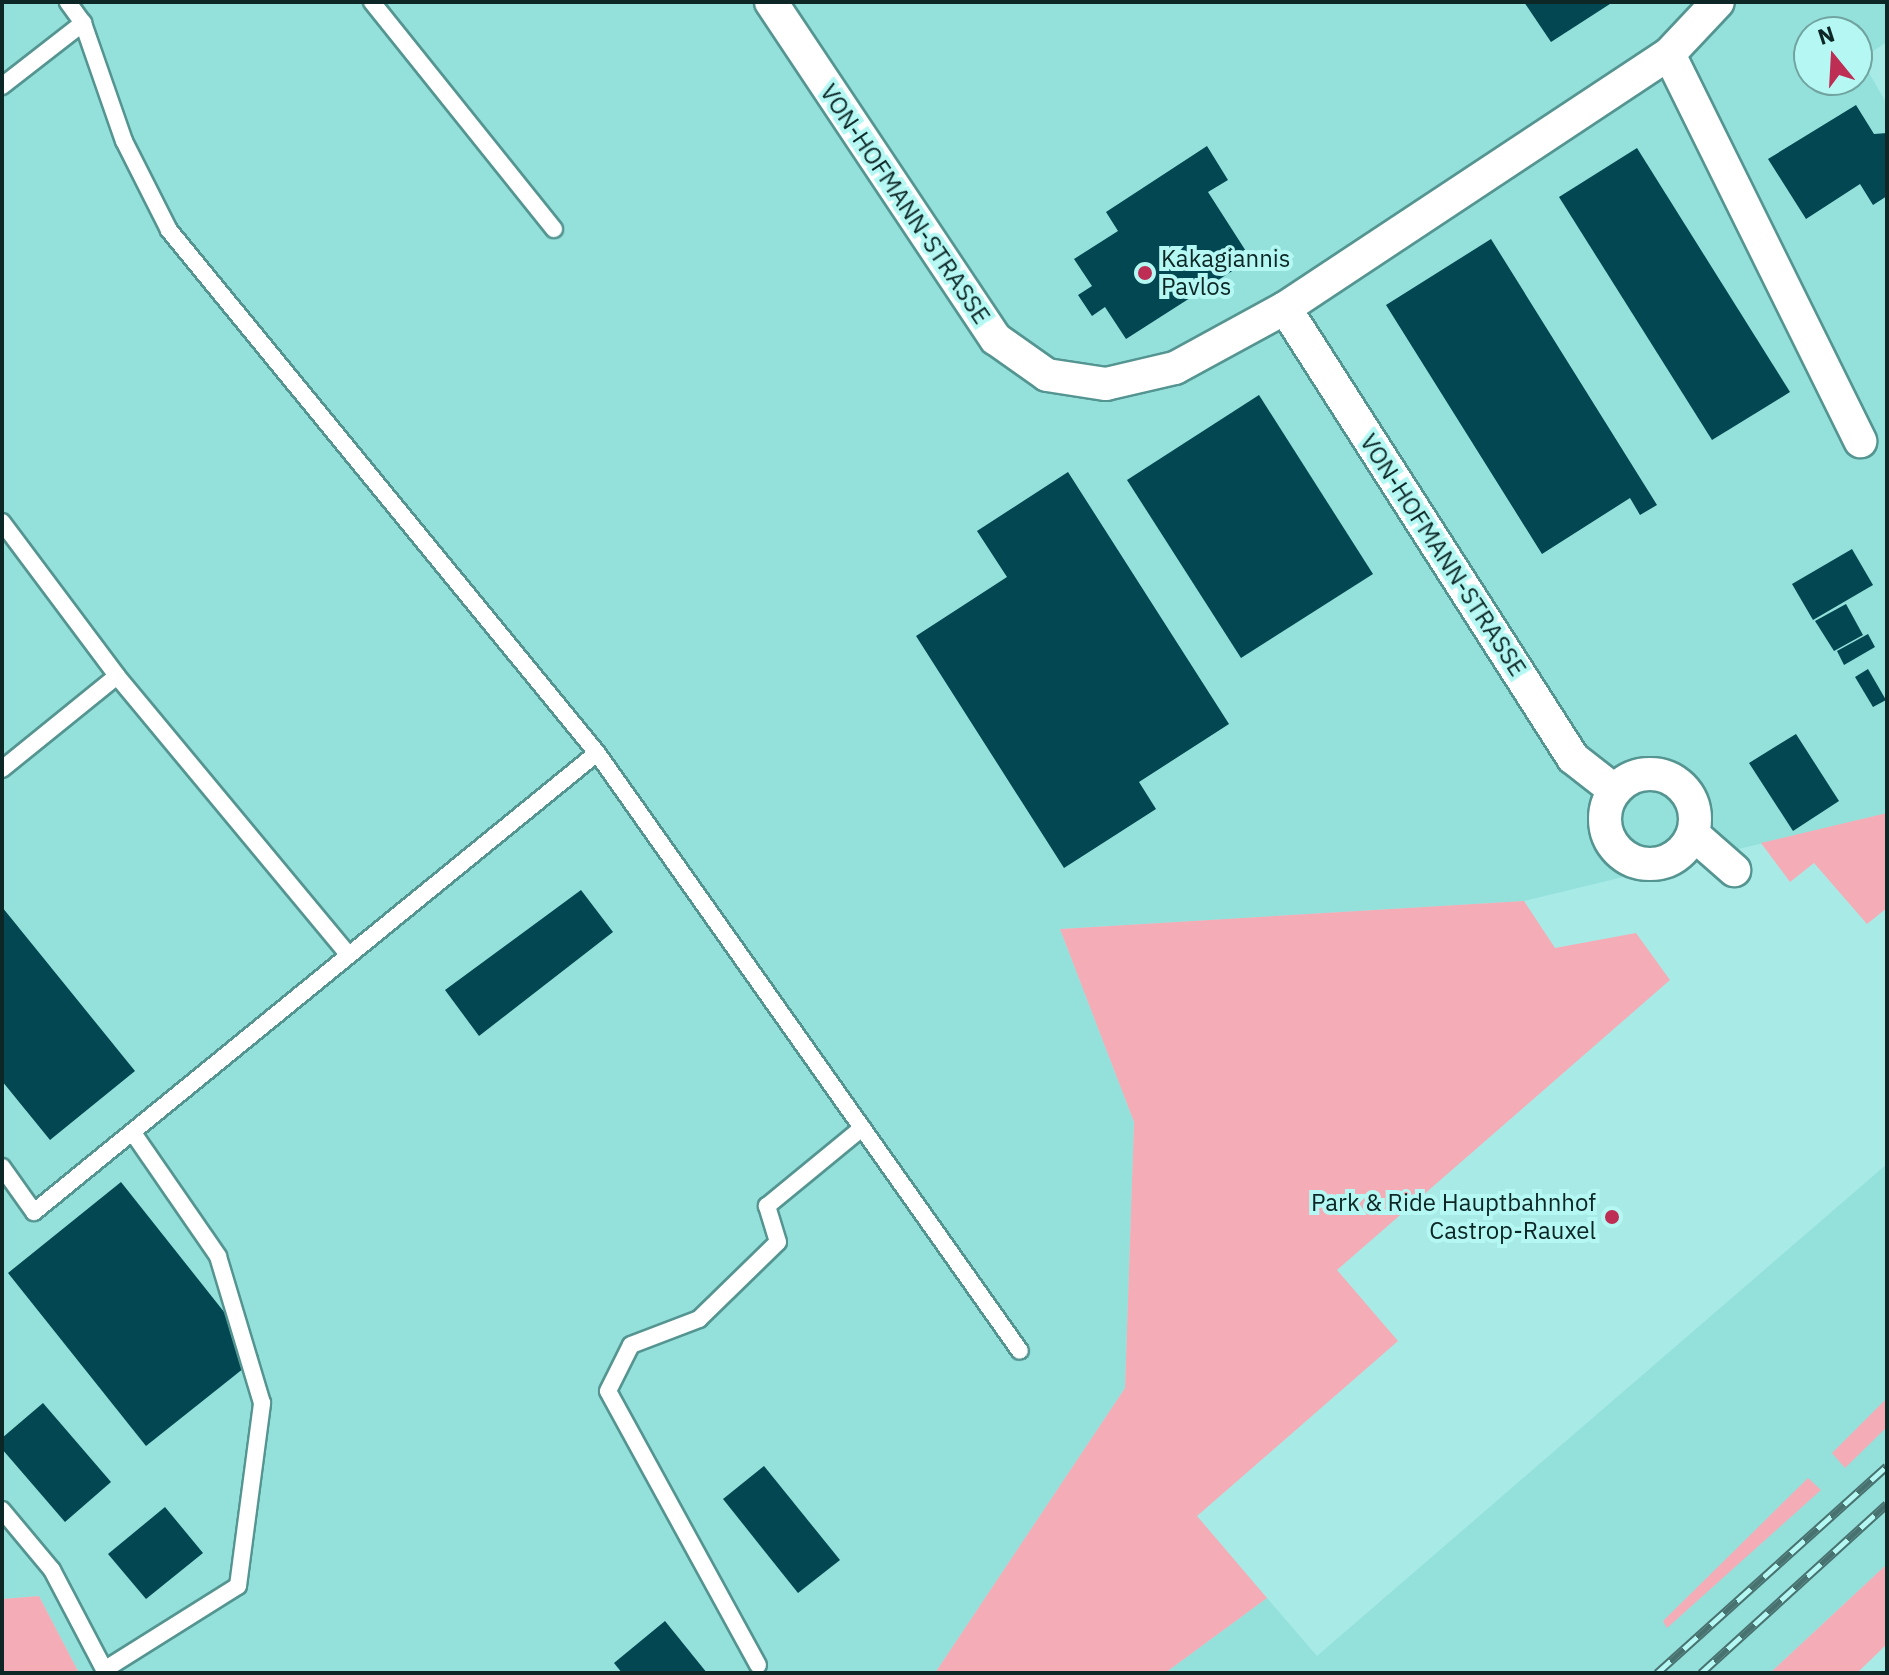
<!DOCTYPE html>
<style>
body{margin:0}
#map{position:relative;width:1889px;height:1675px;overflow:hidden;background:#a8eae6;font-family:"IBM Plex Sans",sans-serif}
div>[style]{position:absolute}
.built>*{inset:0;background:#94e0db}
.green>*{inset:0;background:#f4adb6}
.building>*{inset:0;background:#024751}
.roads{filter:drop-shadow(2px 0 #559591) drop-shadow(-2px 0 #559591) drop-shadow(0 2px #559591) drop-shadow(0 -2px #559591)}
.lane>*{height:16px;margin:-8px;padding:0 8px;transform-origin:8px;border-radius:8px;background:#fff}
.street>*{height:32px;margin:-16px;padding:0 16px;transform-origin:16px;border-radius:16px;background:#fff}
.street>.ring{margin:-16px;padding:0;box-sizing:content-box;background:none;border:32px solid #fff;border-radius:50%}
.rail>*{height:9px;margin-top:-4.5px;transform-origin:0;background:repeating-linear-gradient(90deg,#b5f8f3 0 18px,#487270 0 36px);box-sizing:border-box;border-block:2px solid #487270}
.dots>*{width:22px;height:22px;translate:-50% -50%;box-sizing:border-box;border:4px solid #b5f8f3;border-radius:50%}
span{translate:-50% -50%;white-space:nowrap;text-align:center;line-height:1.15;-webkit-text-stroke:8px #b5f8f3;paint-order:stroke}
.street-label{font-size:24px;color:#0c2726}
.poi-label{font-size:24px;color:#0c2726}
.left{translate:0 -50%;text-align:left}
.right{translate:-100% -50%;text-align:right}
.frame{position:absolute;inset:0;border:4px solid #0c2726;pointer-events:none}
.north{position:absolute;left:1793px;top:16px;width:80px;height:80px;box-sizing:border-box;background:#b5f8f3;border:2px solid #71a4a1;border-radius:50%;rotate:342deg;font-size:22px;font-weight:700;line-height:32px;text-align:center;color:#0c2726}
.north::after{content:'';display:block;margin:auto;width:28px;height:36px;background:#be2e54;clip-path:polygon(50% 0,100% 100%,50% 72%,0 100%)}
</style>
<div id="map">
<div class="built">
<i style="clip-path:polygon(evenodd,2px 2px,1887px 2px,1887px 42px,1861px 59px,1887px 104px,1887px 813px,1524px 901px,1060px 929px,1134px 1122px,1125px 1388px,935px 1673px,79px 1673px,39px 1596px,2px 1599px,2px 2px,1809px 32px,1857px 32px,1857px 80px,1809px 80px,1809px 32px)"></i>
<i style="clip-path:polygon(1887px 1164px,1887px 1564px,1770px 1673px,1165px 1673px,1267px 1598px,1317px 1656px)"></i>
</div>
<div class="green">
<i style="clip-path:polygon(1887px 813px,1887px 908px,1867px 924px,1814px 863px,1790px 882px,1761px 843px)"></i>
<i style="clip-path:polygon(1524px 901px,1555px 948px,1636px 933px,1670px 980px,1337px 1270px,1398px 1341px,1197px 1516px,1267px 1598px,1165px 1673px,935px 1673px,1125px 1388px,1134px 1122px,1060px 929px)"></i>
<i style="clip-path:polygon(1887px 1398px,1887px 1427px,1845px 1468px,1832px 1453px)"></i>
<i style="clip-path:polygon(1808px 1478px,1821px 1490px,1667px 1628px,1663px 1621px)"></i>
<i style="clip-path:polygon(1887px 1564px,1887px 1644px,1857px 1673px,1770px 1673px)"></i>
<i style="clip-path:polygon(39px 1596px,79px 1673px,2px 1673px,2px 1599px)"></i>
</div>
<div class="building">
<i style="clip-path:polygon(1524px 2px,1613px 2px,1551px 42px)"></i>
<i style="clip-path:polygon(1856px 105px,1874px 134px,1887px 133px,1887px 196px,1873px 205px,1860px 184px,1806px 219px,1768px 159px)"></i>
<i style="clip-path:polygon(1207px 146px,1228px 180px,1208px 192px,1251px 259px,1126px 339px,1105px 307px,1092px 316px,1078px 295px,1092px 286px,1074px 259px,1118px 231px,1106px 212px)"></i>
<i style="clip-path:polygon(1637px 148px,1790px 392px,1712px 440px,1559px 197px)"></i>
<i style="clip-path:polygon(1491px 239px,1657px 505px,1640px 515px,1630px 498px,1542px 554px,1386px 305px)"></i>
<i style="clip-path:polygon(1259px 395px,1373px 574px,1241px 658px,1127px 480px)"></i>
<i style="clip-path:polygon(1068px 472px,1229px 724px,1139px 782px,1156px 809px,1064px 868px,916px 636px,1007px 577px,977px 531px)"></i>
<i style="clip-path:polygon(1852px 549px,1873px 585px,1813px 620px,1792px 584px)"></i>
<i style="clip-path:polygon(1846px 604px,1863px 635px,1834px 651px,1815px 621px)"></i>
<i style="clip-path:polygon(1868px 634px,1875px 647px,1844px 665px,1837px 651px)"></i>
<i style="clip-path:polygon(1868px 669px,1886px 700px,1873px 707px,1855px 677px)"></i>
<i style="clip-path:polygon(1796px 734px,1839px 801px,1793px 831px,1749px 763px)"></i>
<i style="clip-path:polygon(581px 890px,613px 932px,479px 1036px,445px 990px)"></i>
<i style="clip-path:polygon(2px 907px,135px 1071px,50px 1140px,2px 1081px)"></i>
<i style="clip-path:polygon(121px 1182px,259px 1356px,146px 1446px,8px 1273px)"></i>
<i style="clip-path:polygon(43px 1403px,111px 1482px,65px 1522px,2px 1449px,2px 1438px)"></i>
<i style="clip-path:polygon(764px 1466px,840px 1560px,798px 1593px,723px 1499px)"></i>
<i style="clip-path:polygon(165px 1507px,203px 1553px,146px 1599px,108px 1554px)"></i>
<i style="clip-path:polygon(665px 1621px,707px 1673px,622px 1673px,614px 1663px)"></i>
</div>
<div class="roads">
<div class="lane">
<i style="left:372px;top:2px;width:291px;rotate:51.3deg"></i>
<i style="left:2px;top:86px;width:103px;rotate:-37.9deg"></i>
<i style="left:2px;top:522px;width:192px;rotate:53.2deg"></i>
<i style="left:117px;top:676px;width:148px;rotate:141deg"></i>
<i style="left:117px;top:676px;width:361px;rotate:50.3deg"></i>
<i style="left:597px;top:753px;width:732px;rotate:54.73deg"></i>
<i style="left:2px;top:1167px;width:55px;rotate:54.6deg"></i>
<i style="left:34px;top:1212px;width:726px;rotate:-39.19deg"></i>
<i style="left:597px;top:753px;width:676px;rotate:-129.3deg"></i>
<i style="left:169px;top:230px;width:100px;rotate:-116.8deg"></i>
<i style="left:124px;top:141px;width:125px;rotate:-109.2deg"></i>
<i style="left:83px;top:23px;width:26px;rotate:-126deg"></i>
<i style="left:2px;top:1510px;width:78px;rotate:50.2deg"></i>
<i style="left:52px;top:1570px;width:116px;rotate:62.3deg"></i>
<i style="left:758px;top:1665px;width:312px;rotate:-118.7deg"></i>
<i style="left:608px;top:1391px;width:51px;rotate:-63.4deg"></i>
<i style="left:631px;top:1345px;width:73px;rotate:-20.9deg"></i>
<i style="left:699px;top:1319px;width:110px;rotate:-44.3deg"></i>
<i style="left:778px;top:1242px;width:38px;rotate:-107deg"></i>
<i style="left:767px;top:1206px;width:123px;rotate:-39.4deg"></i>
<i style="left:104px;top:1670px;width:158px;rotate:-32.1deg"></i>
<i style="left:238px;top:1586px;width:185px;rotate:-82.5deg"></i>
<i style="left:262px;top:1403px;width:153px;rotate:-106.7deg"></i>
<i style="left:218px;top:1256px;width:150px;rotate:-124.6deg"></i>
</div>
<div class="street">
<i style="left:771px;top:2px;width:405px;rotate:56.3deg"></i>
<i style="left:996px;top:339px;width:62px;rotate:35.2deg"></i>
<i style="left:1047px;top:375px;width:60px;rotate:8.7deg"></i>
<i style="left:1106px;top:384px;width:71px;rotate:-13.1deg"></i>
<i style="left:1175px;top:368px;width:125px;rotate:-28.6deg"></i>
<i style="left:1285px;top:308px;width:460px;rotate:-33.5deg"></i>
<i style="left:1669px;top:54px;width:71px;rotate:-46.7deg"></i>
<i style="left:1669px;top:54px;width:432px;rotate:63.7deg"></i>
<i style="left:1285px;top:308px;width:534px;rotate:57.38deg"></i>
<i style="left:1573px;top:758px;width:52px;rotate:38deg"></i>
<i class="ring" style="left:1605px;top:774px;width:58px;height:58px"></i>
<i style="left:1693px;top:834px;width:55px;rotate:41.3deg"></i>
</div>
</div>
<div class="rail">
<i style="left:1657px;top:1673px;width:309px;rotate:-42deg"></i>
<i style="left:1701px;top:1673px;width:251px;rotate:-42.3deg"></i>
</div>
<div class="dots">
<i style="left:1145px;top:273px;background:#be2e54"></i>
<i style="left:1612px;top:1217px;background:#be2e54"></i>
</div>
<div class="street-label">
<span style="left:905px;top:204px;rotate:56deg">VON-HOFMANN-STRASSE</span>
<span style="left:1443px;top:555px;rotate:57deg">VON-HOFMANN-STRASSE</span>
</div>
<div class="poi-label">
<span class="left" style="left:1161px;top:273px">Kakagiannis<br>Pavlos</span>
<span class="right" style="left:1596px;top:1217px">Park &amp; Ride Hauptbahnhof<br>Castrop-Rauxel</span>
</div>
<div class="frame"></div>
<div class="north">N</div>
</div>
